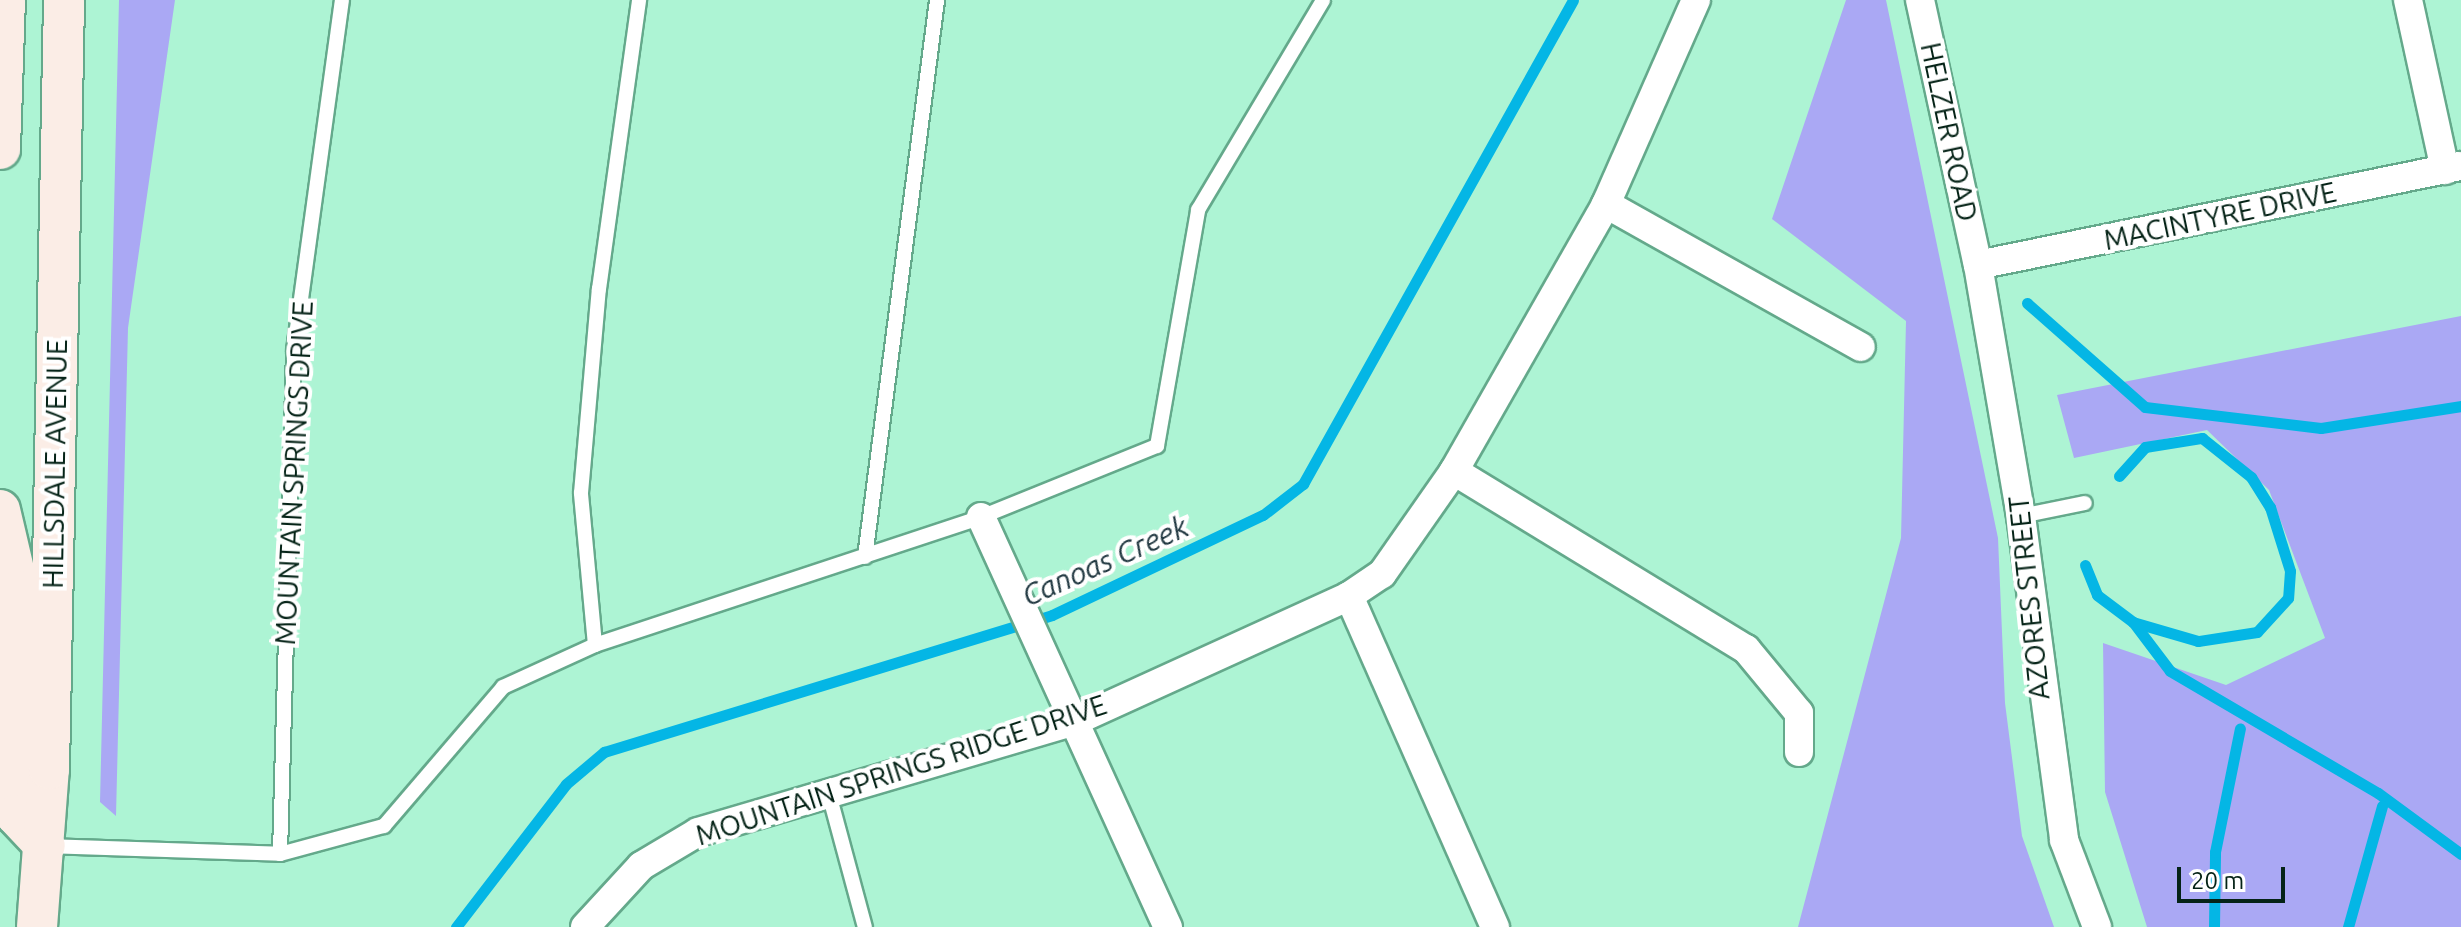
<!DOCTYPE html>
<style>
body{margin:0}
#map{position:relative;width:2461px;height:927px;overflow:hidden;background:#adf4d4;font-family:Ubuntu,sans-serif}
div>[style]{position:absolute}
.green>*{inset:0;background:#aaa8f4}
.stream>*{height:11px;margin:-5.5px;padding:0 5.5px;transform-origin:5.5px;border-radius:5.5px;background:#04b6e5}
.roads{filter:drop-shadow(2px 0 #64a98b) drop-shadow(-2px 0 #64a98b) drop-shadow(0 2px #64a98b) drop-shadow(0 -2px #64a98b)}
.lane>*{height:14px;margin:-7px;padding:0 7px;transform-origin:7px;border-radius:7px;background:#fff}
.street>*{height:28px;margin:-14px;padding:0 14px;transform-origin:14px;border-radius:14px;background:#fff}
.secondary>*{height:40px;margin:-20px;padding:0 20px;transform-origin:20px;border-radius:20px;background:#fbede6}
span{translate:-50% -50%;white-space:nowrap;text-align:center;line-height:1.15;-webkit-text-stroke:8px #fff;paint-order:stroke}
.street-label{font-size:28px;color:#052317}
.water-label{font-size:30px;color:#213841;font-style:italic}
.scale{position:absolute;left:2177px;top:867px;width:108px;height:36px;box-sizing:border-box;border:4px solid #052317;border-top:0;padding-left:10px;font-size:24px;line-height:28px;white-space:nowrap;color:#052317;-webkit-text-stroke:6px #fff;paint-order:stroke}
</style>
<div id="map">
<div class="green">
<i style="clip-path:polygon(119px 0,175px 0,128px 328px,116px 816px,100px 802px)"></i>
<i style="clip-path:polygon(1846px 0,1886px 0,1998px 538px,2005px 703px,2022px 836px,2054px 927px,1798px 927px,1901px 538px,1906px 321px,1772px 219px)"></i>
<i style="clip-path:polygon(2461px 316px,2461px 927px,2147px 927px,2105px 792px,2103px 643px,2226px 685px,2325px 638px,2269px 490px,2207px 430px,2074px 458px,2057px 395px)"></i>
</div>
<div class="stream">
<i style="left:2027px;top:303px;width:157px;rotate:41.4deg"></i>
<i style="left:2145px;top:407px;width:177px;rotate:6.8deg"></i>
<i style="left:2321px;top:428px;width:142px;rotate:-8.9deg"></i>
<i style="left:2119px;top:476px;width:39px;rotate:-48deg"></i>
<i style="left:2145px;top:447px;width:58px;rotate:-9deg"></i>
<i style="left:2202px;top:438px;width:63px;rotate:38.5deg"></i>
<i style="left:2251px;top:477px;width:36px;rotate:58deg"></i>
<i style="left:2270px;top:507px;width:67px;rotate:72.6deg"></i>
<i style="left:2290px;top:571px;width:27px;rotate:94deg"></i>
<i style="left:2288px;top:598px;width:46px;rotate:132.4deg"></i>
<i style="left:2257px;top:632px;width:60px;rotate:171.3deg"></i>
<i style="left:2198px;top:641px;width:68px;rotate:-163.7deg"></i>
<i style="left:2085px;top:565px;width:32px;rotate:68deg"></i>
<i style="left:2097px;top:595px;width:45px;rotate:36.9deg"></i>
<i style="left:2133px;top:622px;width:61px;rotate:52.9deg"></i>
<i style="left:2170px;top:671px;width:241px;rotate:30.4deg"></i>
<i style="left:2378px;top:793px;width:103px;rotate:36.3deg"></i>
<i style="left:456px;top:927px;width:180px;rotate:-52.4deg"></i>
<i style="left:566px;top:784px;width:50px;rotate:-40.1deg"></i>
<i style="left:604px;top:752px;width:468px;rotate:-17deg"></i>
<i style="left:1052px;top:615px;width:233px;rotate:-25.4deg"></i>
<i style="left:1263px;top:515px;width:51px;rotate:-37.8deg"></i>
<i style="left:1303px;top:484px;width:554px;rotate:-60.84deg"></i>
<i style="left:2214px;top:927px;width:75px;rotate:-89.2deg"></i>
<i style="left:2215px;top:852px;width:126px;rotate:-78.6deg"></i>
<i style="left:2348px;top:927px;width:126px;rotate:-74.3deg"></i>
</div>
<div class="roads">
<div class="lane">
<i style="left:2021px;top:516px;width:65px;rotate:-11.5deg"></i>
<i style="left:865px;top:557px;width:562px;rotate:-82.63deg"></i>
<i style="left:595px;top:645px;width:153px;rotate:-95.3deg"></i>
<i style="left:581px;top:493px;width:205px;rotate:-85deg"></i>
<i style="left:599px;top:289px;width:292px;rotate:-82.1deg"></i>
<i style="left:829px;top:794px;width:138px;rotate:74.9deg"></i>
<i style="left:45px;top:846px;width:235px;rotate:1.9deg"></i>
<i style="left:280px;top:854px;width:108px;rotate:-15.1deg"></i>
<i style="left:384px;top:826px;width:183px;rotate:-49.4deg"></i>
<i style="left:503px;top:687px;width:101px;rotate:-24.5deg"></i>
<i style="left:595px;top:645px;width:407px;rotate:-18.3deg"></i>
<i style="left:981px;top:517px;width:190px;rotate:-22deg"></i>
<i style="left:1157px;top:446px;width:240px;rotate:-80.1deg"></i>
<i style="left:1198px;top:210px;width:244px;rotate:-59.2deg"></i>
<i style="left:280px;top:854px;width:504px;rotate:-88.41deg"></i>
<i style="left:294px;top:350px;width:353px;rotate:-82.2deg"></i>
</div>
<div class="street">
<i style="left:1920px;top:0;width:271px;rotate:77.7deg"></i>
<i style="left:1978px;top:265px;width:255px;rotate:80.3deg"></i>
<i style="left:2021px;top:516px;width:327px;rotate:82.4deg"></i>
<i style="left:2064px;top:840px;width:93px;rotate:69.2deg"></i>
<i style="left:2408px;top:0;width:174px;rotate:77.7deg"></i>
<i style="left:1606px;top:204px;width:292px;rotate:29.3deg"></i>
<i style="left:1978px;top:265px;width:493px;rotate:-11.6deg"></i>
<i style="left:1454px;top:471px;width:342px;rotate:31.4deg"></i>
<i style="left:1746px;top:649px;width:83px;rotate:50.4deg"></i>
<i style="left:1799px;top:713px;width:39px;rotate:90deg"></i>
<i style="left:981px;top:517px;width:451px;rotate:65.5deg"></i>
<i style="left:1349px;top:596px;width:362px;rotate:66.2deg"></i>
<i style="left:585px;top:927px;width:83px;rotate:-47.4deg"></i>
<i style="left:641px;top:866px;width:66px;rotate:-30.8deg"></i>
<i style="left:698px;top:832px;width:393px;rotate:-16.4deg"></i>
<i style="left:1075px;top:721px;width:301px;rotate:-24.5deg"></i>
<i style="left:1349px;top:596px;width:40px;rotate:-34deg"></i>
<i style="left:1382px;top:574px;width:126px;rotate:-55deg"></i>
<i style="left:1454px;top:471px;width:307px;rotate:-60.3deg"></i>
<i style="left:1606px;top:204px;width:223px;rotate:-66.2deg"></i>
</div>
<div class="secondary">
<i style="left:0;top:149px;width:149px;rotate:-88.1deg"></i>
<i style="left:0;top:510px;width:83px;rotate:76.8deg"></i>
<i style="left:19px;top:591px;width:224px;rotate:90.8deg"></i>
<i style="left:16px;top:815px;width:42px;rotate:46.9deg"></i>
<i style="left:37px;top:927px;width:158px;rotate:-85.7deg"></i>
<i style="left:49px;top:769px;width:769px;rotate:-88.88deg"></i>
</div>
</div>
<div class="street-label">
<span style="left:1949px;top:132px;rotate:78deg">HELZER ROAD</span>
<span style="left:2220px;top:216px;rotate:-12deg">MACINTYRE DRIVE</span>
<span style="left:55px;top:464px;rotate:-89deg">HILLSDALE AVENUE</span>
<span style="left:294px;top:473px;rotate:-87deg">MOUNTAIN SPRINGS DRIVE</span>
<span style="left:2029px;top:598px;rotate:-96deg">AZORES STREET</span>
<span style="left:901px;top:770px;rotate:-18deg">MOUNTAIN SPRINGS RIDGE DRIVE</span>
</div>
<div class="water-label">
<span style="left:1105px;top:561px;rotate:-24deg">Canoas Creek</span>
</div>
<div class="scale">20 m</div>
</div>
